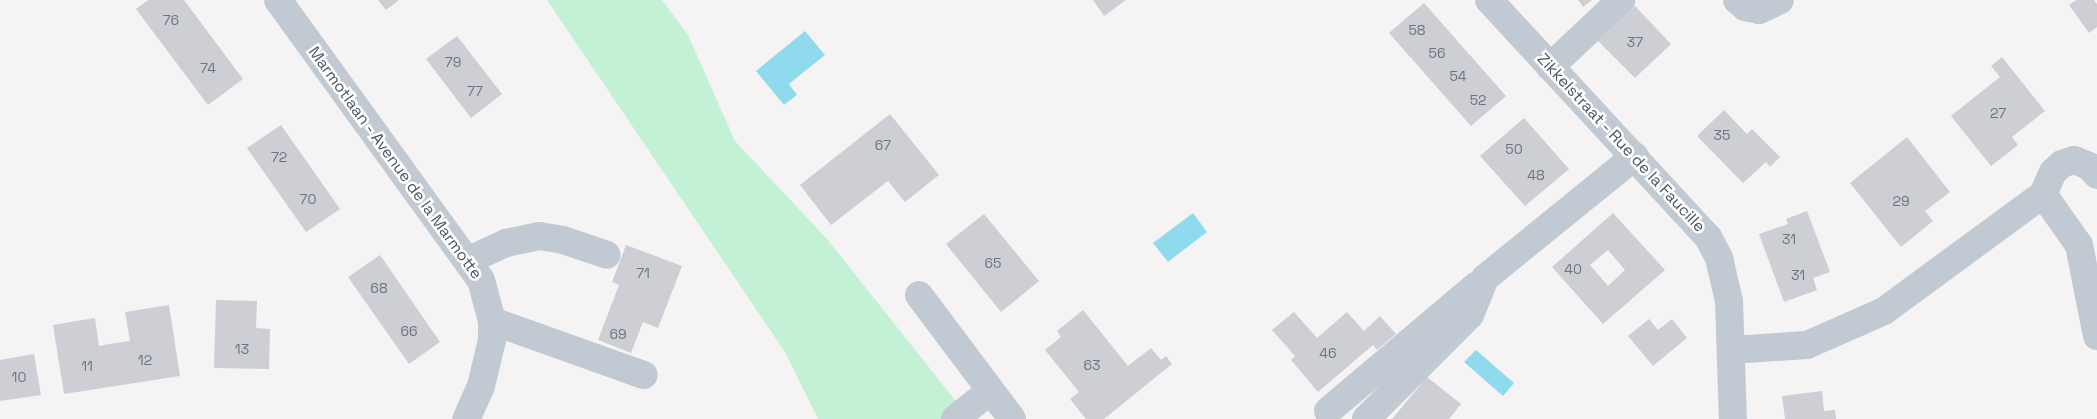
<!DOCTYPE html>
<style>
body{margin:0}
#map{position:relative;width:2097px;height:419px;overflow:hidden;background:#f5f3f3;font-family:"Space Grotesk",sans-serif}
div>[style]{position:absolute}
.green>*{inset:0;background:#c3f1d5}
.water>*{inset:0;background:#90daee}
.building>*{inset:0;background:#cdcfd5}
.minor>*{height:28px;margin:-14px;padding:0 14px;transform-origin:14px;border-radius:14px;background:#c1cad2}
span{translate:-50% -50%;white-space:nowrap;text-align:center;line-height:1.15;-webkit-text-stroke:5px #fff;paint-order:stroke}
.number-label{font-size:14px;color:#6b747e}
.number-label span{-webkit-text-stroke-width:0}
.street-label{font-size:16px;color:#4a5661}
</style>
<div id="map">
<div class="green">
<i style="clip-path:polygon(547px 0,662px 0,688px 35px,735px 141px,827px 239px,970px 419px,818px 419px,785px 352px)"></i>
</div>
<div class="water">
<i style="clip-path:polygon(805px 31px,825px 55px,789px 84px,797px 95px,784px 105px,756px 71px)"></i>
<i style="clip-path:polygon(1193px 213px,1207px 232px,1168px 262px,1153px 243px)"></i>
<i style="clip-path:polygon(1476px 350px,1514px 383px,1503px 396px,1464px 362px)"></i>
</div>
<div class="building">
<i style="clip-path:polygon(148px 0,184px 0,243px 79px,208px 105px,136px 9px)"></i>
<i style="clip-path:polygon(378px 0,399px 0,386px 10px)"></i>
<i style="clip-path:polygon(1093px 0,1126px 0,1104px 16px)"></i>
<i style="clip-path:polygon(1578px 0,1592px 0,1583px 7px)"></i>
<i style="clip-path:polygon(2076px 0,2094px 0,2097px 4px,2097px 27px,2089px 33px,2069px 5px)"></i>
<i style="clip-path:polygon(1424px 3px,1506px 96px,1471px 126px,1389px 33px)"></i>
<i style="clip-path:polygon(1635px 6px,1671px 44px,1635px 78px,1598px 41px)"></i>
<i style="clip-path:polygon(457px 36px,502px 94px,471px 118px,426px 59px)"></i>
<i style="clip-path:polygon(2002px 57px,2045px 111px,2012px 137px,2018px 145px,1991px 166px,1951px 116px,2000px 77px,1991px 66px)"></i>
<i style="clip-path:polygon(1724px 110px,1747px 134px,1752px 129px,1780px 157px,1770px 167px,1766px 162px,1743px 183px,1697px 136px)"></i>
<i style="clip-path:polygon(890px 114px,939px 175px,905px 202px,888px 181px,831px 225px,800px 185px)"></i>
<i style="clip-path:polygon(1524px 118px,1569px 169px,1525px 206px,1480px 156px)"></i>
<i style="clip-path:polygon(281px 125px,340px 209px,306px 232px,247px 148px)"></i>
<i style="clip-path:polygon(1907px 137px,1950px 192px,1925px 211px,1933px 221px,1901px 247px,1850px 183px)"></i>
<i style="clip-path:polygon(1807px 211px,1830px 272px,1813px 278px,1817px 290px,1784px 302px,1759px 234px,1788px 224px,1786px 219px)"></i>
<i style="clip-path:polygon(evenodd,1613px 213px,1665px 270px,1603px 324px,1552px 267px,1613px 213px,1608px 250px,1625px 270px,1608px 286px,1590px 265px,1608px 250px)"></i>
<i style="clip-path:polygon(984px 214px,1039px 281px,1001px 312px,946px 244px)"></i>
<i style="clip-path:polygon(626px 245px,682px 266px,658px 328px,643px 322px,631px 353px,598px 340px,619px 285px,612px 282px)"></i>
<i style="clip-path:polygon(380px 255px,440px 342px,409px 364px,348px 277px)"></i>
<i style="clip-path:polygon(216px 300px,257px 301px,256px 328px,270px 329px,269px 369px,214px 368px)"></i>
<i style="clip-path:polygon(169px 305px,180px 376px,64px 394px,53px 325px,95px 318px,99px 346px,109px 344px,130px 341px,125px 312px)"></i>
<i style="clip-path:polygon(1083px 310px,1128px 366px,1151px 348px,1161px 360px,1166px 356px,1172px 364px,1104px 419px,1086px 419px,1070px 399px,1079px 392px,1045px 350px,1061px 337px,1057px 331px)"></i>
<i style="clip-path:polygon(1294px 312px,1317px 338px,1347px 312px,1364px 331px,1380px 316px,1396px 334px,1377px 350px,1373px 345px,1318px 392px,1291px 360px,1295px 356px,1272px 330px)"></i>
<i style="clip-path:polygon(1649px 319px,1658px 330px,1672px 319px,1687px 338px,1653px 366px,1628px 336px)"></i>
<i style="clip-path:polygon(34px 354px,41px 395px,0 401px,0 360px)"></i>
<i style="clip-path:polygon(1427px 377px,1461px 404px,1449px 419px,1392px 419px)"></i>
<i style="clip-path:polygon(1822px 391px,1824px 411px,1835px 410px,1836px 419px,1785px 419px,1782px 396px)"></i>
</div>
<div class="minor">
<i style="left:278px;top:0;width:346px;rotate:54.1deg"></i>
<i style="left:481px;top:280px;width:42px;rotate:75deg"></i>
<i style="left:492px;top:321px;width:19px;rotate:90deg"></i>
<i style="left:492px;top:340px;width:47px;rotate:103.4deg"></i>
<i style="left:481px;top:386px;width:36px;rotate:114deg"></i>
<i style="left:1489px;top:0;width:323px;rotate:47.3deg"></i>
<i style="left:1708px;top:237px;width:24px;rotate:62deg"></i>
<i style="left:1719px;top:258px;width:44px;rotate:76.9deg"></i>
<i style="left:1729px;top:301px;width:118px;rotate:88.1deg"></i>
<i style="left:1737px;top:0;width:11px;rotate:41deg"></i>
<i style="left:1745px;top:7px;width:14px;rotate:12deg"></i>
<i style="left:1759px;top:10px;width:23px;rotate:-25deg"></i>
<i style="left:1550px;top:67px;width:98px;rotate:-43.3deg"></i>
<i style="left:2097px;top:175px;width:12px;rotate:-132deg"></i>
<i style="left:2089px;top:166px;width:16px;rotate:-158deg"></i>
<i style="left:2074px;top:160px;width:13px;rotate:162deg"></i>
<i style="left:2062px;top:164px;width:12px;rotate:138deg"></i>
<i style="left:2053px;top:172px;width:24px;rotate:114deg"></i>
<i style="left:2043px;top:194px;width:62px;rotate:54.8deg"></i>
<i style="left:2079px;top:245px;width:93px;rotate:78.8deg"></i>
<i style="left:469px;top:260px;width:41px;rotate:-24.7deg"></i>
<i style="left:506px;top:243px;width:34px;rotate:-12deg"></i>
<i style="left:539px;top:236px;width:24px;rotate:9deg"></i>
<i style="left:563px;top:240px;width:46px;rotate:18.8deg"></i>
<i style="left:919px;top:295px;width:155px;rotate:53.1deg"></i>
<i style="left:492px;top:321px;width:161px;rotate:19.6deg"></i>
<i style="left:1731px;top:350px;width:76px;rotate:-3.8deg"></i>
<i style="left:1807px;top:345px;width:84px;rotate:-23.8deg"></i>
<i style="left:1884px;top:311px;width:197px;rotate:-36.3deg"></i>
<i style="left:1328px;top:411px;width:194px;rotate:-40.2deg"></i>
<i style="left:955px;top:419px;width:45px;rotate:-38.7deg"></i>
<i style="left:1366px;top:419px;width:147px;rotate:-45deg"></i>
<i style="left:1470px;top:315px;width:40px;rotate:-68deg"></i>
<i style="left:1485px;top:278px;width:193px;rotate:-39.1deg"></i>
</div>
<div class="number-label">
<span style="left:171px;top:20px">76</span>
<span style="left:1417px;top:30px">58</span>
<span style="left:1635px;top:42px">37</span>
<span style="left:1437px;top:53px">56</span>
<span style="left:453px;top:62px">79</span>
<span style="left:208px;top:68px">74</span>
<span style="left:1458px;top:76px">54</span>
<span style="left:475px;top:91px">77</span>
<span style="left:1478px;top:100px">52</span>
<span style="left:1998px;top:113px">27</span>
<span style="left:1722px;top:135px">35</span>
<span style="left:883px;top:145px">67</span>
<span style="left:1514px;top:149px">50</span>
<span style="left:279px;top:157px">72</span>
<span style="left:1536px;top:175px">48</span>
<span style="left:308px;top:199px">70</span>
<span style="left:1901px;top:201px">29</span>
<span style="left:1789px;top:239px">31</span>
<span style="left:993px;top:263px">65</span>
<span style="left:1573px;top:269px">40</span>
<span style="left:643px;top:273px">71</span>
<span style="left:1798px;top:275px">31</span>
<span style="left:379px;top:288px">68</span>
<span style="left:409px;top:331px">66</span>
<span style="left:618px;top:334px">69</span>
<span style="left:242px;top:349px">13</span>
<span style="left:1328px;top:353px">46</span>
<span style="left:145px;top:360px">12</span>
<span style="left:1092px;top:365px">63</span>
<span style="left:87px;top:366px">11</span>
<span style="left:19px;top:377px">10</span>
</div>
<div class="street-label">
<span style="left:1621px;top:143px;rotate:47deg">Zikkelstraat - Rue de la Faucille</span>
<span style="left:395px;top:163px;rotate:54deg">Marmotlaan - Avenue de la Marmotte</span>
</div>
</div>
